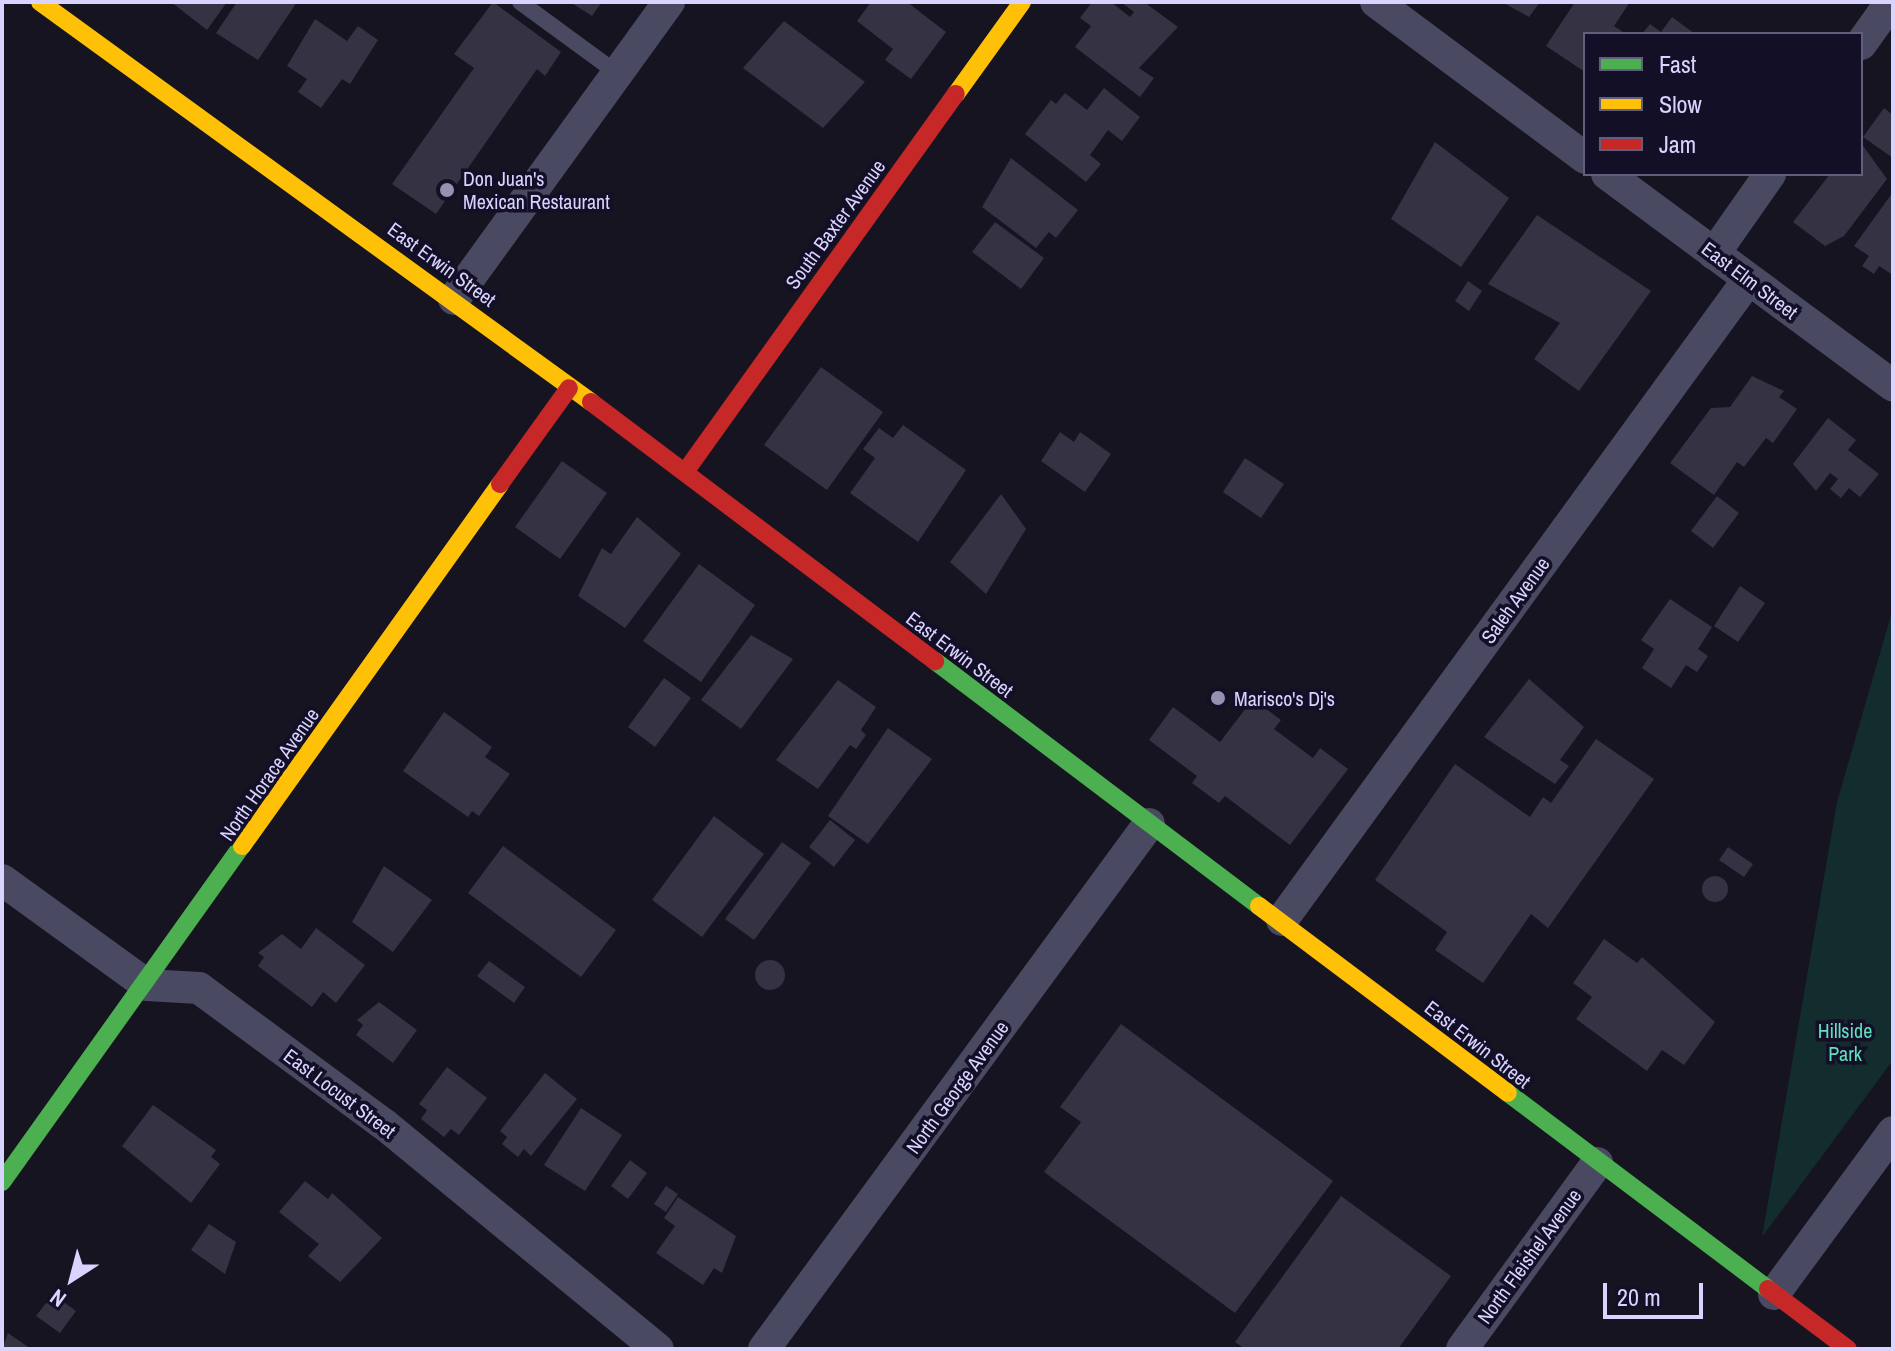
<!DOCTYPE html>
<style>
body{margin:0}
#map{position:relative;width:1895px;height:1351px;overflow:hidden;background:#161421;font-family:"Archivo Narrow",sans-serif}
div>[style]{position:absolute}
.green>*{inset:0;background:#132c2d}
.building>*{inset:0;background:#343243}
.round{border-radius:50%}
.lane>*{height:16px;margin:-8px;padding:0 8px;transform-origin:8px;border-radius:8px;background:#4a4962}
.street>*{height:32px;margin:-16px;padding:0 16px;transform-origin:16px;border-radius:16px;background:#4a4962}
.fast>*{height:18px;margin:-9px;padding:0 9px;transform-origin:9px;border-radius:9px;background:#4caf50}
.slow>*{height:18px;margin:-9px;padding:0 9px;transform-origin:9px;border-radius:9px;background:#ffc107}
.jam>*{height:18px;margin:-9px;padding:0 9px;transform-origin:9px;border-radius:9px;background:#c62828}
.dots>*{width:22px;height:22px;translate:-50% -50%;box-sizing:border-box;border:4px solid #130f26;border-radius:50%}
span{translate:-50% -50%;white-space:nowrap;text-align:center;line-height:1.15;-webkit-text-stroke:7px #130f26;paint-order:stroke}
.poi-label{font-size:20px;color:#d9d4ff}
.left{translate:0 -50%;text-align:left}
.street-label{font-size:20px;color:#d9d4ff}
.park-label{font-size:20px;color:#5fe0c0}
.frame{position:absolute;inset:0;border:4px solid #d9d4ff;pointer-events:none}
.legend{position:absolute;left:1583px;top:32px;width:280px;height:144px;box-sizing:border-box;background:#130f26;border:2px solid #625e7d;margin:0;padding:10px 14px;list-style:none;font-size:24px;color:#d9d4ff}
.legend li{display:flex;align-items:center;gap:16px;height:40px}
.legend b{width:40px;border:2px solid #625e7d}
.north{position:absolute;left:32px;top:1239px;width:80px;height:80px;-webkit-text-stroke:6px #130f26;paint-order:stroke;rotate:216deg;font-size:22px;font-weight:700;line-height:32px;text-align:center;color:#d9d4ff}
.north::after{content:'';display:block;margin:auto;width:28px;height:36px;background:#d9d4ff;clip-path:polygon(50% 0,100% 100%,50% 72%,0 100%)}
.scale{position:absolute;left:1603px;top:1283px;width:100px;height:36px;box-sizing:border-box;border:4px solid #d9d4ff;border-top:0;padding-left:10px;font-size:24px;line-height:28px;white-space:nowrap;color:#d9d4ff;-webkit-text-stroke:6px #130f26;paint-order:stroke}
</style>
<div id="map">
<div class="green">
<i style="clip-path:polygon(1893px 608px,1893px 1060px,1762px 1237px,1837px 802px)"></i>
</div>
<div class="building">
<i style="clip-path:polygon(171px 2px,227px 2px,207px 30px)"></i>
<i style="clip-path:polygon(237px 2px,297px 2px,258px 60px,216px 33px)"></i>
<i style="clip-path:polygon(493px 2px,561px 52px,545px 76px,537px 69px,436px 214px,392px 184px,474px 68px,454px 54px)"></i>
<i style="clip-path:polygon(570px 2px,602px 2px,592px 16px)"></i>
<i style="clip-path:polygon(871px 2px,907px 2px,946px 32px,911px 79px,885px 60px,893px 49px,857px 21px)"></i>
<i style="clip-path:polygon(1092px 2px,1111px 2px,1130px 17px,1134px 12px,1121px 2px,1144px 2px,1178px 27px,1139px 68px,1154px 78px,1140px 97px,1075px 47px,1091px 26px,1080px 18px)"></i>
<i style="clip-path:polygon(1502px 2px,1540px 2px,1529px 17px)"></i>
<i style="clip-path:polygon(1575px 2px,1630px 2px,1614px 26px,1626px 34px,1585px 34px,1585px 72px,1546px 46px)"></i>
<i style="clip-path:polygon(1672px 17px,1695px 34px,1642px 34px,1650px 24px,1661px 32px)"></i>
<i style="clip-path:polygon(315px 19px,347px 41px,358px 26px,378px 40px,350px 84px,342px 79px,321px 108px,298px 92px,307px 79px,287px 66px)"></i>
<i style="clip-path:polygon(784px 21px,865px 82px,823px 128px,743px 68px)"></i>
<i style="clip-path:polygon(1104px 88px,1140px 117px,1122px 141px,1108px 130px,1090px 155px,1101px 164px,1086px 182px,1025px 134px,1051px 100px,1056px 104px,1065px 93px,1087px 110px)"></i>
<i style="clip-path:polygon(1884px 108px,1893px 115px,1893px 158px,1863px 137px)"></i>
<i style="clip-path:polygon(1435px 142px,1509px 198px,1461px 267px,1391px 219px)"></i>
<i style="clip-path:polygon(1861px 143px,1887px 179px,1844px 236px,1825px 246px,1793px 222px,1830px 174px,1861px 174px)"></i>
<i style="clip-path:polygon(1011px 158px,1078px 210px,1056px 238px,1049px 232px,1036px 248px,982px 207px)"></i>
<i style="clip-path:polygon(1893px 192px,1893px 275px,1879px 266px,1874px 274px,1862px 266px,1869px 256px,1854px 246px)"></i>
<i style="clip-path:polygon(1537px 215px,1651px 291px,1579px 391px,1534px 359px,1560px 323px,1488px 284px)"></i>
<i style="clip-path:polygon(995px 222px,1044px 258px,1021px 289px,972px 252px)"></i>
<i style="clip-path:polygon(1468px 281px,1482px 291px,1469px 311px,1455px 301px)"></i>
<i style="clip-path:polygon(821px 367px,883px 412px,827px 490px,764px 445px)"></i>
<i style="clip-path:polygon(1752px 376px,1784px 391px,1779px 397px,1797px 409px,1773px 443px,1766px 438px,1744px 467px,1737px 462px,1714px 495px,1670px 463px,1711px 408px,1730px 407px)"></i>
<i style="clip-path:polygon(1828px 418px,1856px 440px,1848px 450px,1879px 474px,1860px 497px,1849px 488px,1841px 498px,1830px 489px,1838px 479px,1830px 473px,1816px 491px,1793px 464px)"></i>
<i style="clip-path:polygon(903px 425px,966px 470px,918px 542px,850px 493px,875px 458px,863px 449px,879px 428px,893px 438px)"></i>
<i style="clip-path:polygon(1060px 432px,1074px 442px,1080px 432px,1111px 454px,1085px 492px,1041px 461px)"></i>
<i style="clip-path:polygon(1245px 458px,1284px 484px,1261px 518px,1223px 492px)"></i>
<i style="clip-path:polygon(562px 461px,607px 493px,560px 559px,515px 527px)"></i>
<i style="clip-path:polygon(1001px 494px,1026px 529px,986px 594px,950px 562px)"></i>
<i style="clip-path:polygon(1717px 496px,1739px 513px,1713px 548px,1691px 531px)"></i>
<i style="clip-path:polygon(637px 517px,681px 554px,625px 628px,578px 596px,602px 548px,611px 554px)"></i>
<i style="clip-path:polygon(699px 564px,755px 605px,701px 682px,643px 641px)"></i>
<i style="clip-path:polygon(1740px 586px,1765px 603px,1738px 642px,1714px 626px)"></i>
<i style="clip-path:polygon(1670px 599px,1712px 627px,1698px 649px,1708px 656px,1697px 672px,1686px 665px,1671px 688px,1642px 668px,1654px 649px,1641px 640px)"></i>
<i style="clip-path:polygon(751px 635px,793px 659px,741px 729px,701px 700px)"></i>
<i style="clip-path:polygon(664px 678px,691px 698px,655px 747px,628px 727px)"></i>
<i style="clip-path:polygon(1529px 679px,1584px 727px,1560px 760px,1569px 766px,1555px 784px,1484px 737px)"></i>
<i style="clip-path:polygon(838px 680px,876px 707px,861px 730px,866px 735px,856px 749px,850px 745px,818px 789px,776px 760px)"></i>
<i style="clip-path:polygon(1253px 699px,1281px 720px,1274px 729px,1313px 758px,1320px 748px,1348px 769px,1290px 845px,1225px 796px,1219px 803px,1192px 783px,1197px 776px,1149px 740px,1173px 707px,1220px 742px)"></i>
<i style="clip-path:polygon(444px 712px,492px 747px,485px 757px,510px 774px,479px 816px,472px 811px,468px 817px,403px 771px)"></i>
<i style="clip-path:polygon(888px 728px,932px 759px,868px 844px,828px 816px)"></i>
<i style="clip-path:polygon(1596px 739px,1654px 779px,1548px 928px,1531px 914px,1483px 983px,1435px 950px,1447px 932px,1375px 880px,1455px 764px,1530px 817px,1543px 797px,1551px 803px)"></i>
<i style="clip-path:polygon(714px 816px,764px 854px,702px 937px,652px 900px)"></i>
<i style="clip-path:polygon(830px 820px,855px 840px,834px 867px,809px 847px)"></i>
<i style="clip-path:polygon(782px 842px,811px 863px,754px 940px,725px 919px)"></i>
<i style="clip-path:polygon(503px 846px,616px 930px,581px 977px,468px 893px)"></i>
<i style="clip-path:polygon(1728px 847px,1753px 864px,1744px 877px,1719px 860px)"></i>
<i style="clip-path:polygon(384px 866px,432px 900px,393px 952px,352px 922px)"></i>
<i class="round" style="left:1702px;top:876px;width:26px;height:26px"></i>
<i style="clip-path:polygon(316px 928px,365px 965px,336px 1003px,323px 992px,312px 1007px,258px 966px,264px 957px,258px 953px,282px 934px,301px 949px)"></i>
<i style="clip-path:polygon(1604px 939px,1637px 963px,1642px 957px,1715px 1022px,1684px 1065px,1662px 1050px,1647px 1071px,1576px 1019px,1592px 997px,1573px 983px)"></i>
<i class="round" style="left:755px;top:960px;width:30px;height:30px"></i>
<i style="clip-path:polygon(489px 961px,525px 987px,514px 1003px,477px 976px)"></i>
<i style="clip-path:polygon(379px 1002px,417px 1030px,393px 1063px,356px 1035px,363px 1025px,357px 1020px)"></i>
<i style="clip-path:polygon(1121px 1024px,1333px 1181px,1235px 1313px,1044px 1172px,1081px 1122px,1060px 1107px)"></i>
<i style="clip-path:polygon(447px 1067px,487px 1098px,459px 1135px,451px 1129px,444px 1137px,421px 1119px,427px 1110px,419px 1104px)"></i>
<i style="clip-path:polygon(545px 1073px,577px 1099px,531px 1156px,524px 1149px,518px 1157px,502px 1144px,507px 1137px,500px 1131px)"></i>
<i style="clip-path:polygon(153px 1105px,216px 1150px,211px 1157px,220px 1164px,191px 1203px,122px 1146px)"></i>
<i style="clip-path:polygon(581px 1108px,622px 1135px,585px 1191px,544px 1165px)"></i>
<i style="clip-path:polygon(630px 1160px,647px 1173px,628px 1199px,611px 1186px)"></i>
<i style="clip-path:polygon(305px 1181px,328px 1199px,332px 1193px,382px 1238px,340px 1282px,308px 1256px,319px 1244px,279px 1212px)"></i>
<i style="clip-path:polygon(666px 1186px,678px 1194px,666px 1212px,654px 1204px)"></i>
<i style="clip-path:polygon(1341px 1196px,1451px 1276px,1398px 1349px,1245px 1349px,1235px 1342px)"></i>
<i style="clip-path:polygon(678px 1197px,736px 1236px,722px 1273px,714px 1268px,703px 1285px,656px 1253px,675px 1226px,664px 1218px)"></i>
<i style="clip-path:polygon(209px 1224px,236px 1242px,225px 1274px,191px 1250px)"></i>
<i style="clip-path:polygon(53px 1294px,76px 1311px,60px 1333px,36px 1316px)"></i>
<i style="clip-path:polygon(8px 1333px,31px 1349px,2px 1349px)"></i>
</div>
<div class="lane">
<i style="left:520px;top:2px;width:120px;rotate:36.2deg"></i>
</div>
<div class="street">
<i style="left:1376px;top:2px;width:261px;rotate:36.7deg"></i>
<i style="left:1861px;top:44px;width:52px;rotate:-54.5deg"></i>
<i style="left:1607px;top:174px;width:356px;rotate:36.5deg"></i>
<i style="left:1714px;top:254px;width:98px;rotate:-55deg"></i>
<i style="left:454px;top:299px;width:367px;rotate:-54.1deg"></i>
<i style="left:2px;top:880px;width:179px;rotate:35.9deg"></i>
<i style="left:147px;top:985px;width:52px;rotate:3.3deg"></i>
<i style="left:199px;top:988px;width:231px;rotate:36.4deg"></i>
<i style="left:385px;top:1125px;width:353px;rotate:39.4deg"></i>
<i style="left:1282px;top:920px;width:792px;rotate:-53.94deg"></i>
<i style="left:1774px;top:1294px;width:201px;rotate:-53.7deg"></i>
<i style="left:764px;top:1349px;width:651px;rotate:-53.75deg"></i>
<i style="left:1462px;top:1349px;width:230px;rotate:-54deg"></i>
</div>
<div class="fast">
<i style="left:935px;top:661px;width:406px;rotate:37.1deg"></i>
<i style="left:1508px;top:1093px;width:326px;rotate:37deg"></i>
<i style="left:2px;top:1182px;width:413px;rotate:-54.5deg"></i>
</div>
<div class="slow">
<i style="left:40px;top:2px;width:681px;rotate:35.98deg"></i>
<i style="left:956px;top:94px;width:113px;rotate:-54.3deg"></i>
<i style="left:242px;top:846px;width:445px;rotate:-54.5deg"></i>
<i style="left:1259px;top:906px;width:311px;rotate:36.9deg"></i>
</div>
<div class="jam">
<i style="left:591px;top:402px;width:431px;rotate:37deg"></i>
<i style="left:685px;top:472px;width:465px;rotate:-54.4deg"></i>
<i style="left:500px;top:484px;width:118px;rotate:-54.3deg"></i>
<i style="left:1768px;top:1289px;width:100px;rotate:36.9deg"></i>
</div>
<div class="dots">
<i style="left:447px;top:190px;background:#9591b1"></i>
<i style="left:1218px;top:698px;background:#9591b1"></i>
</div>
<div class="poi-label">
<span class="left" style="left:463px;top:190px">Don Juan's<br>Mexican Restaurant</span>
<span class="left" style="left:1234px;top:698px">Marisco's Dj's</span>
</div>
<div class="street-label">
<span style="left:835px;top:224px;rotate:-54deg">South Baxter Avenue</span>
<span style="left:442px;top:264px;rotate:36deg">East Erwin Street</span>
<span style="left:1750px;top:280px;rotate:37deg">East Elm Street</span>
<span style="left:1515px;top:600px;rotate:-54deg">Saleh Avenue</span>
<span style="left:960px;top:654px;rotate:37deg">East Erwin Street</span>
<span style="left:269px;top:774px;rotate:-55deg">North Horace Avenue</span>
<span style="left:1478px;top:1044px;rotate:38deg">East Erwin Street</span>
<span style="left:957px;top:1087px;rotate:-54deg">North George Avenue</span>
<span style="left:340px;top:1093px;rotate:37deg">East Locust Street</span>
<span style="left:1529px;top:1256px;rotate:-54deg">North Fleishel Avenue</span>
</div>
<div class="park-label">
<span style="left:1845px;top:1042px">Hillside<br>Park</span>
</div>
<div class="frame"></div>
<ul class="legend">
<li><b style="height:10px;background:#4caf50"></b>Fast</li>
<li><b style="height:10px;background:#ffc107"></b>Slow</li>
<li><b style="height:10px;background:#c62828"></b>Jam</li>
</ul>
<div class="north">N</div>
<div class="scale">20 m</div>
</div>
